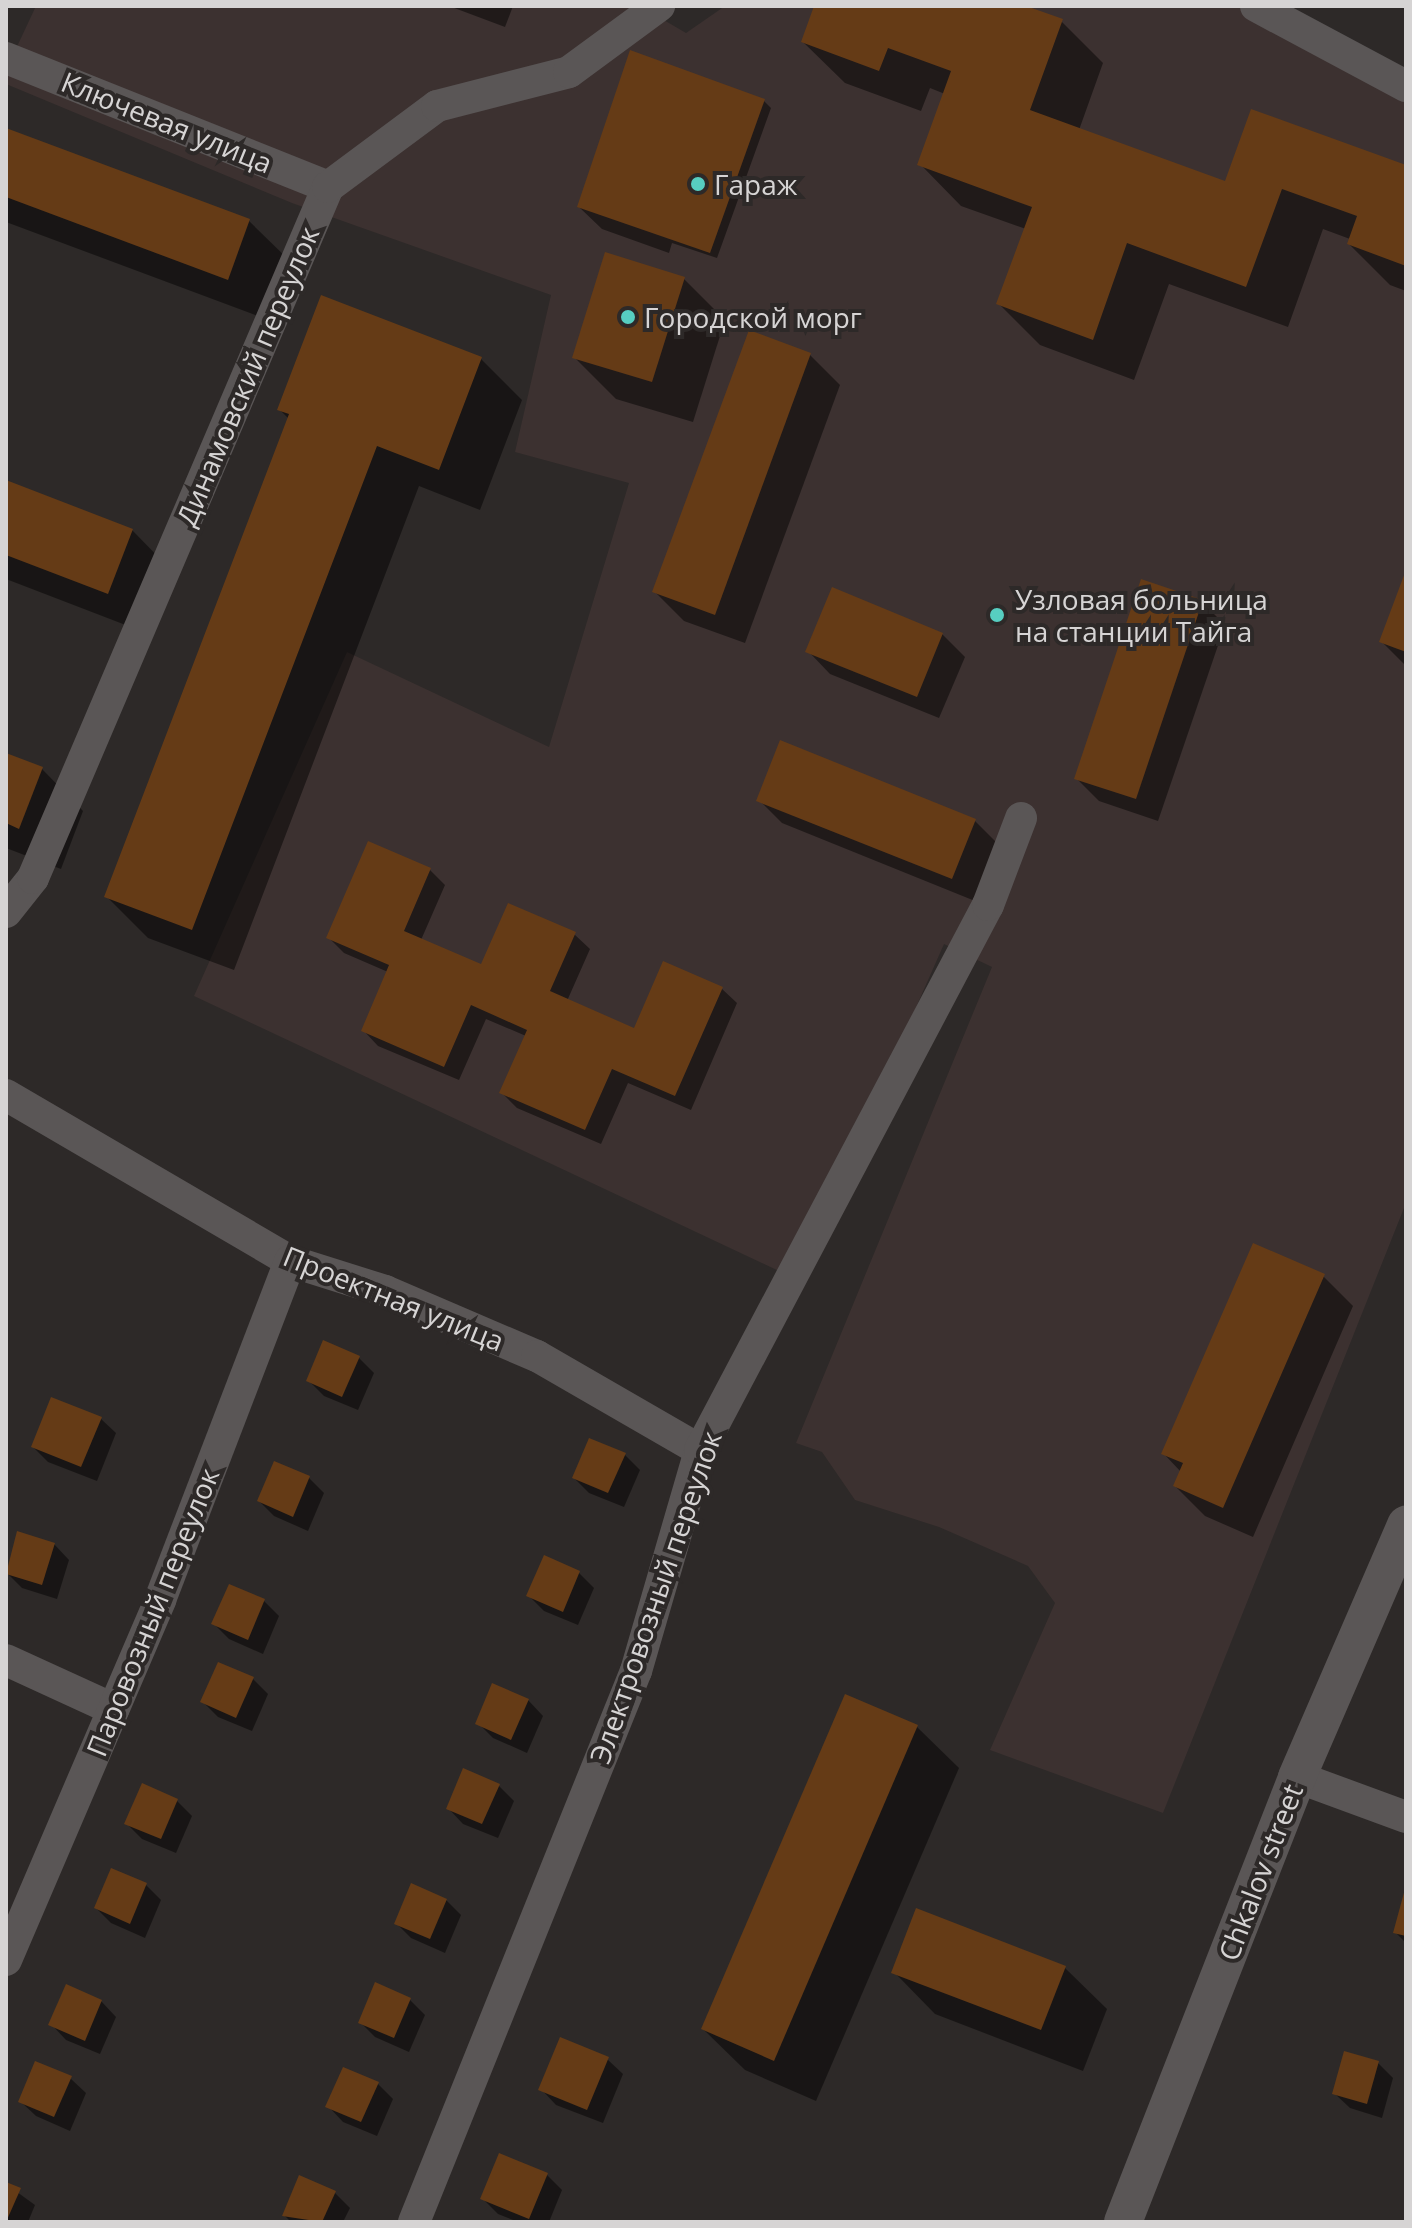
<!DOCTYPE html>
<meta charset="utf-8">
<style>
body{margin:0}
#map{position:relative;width:1412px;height:2228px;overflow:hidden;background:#2d2928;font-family:"Open Sans",sans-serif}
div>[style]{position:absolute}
.built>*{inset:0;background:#3c3130}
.shadow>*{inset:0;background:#0007}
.building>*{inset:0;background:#653b16}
.minor>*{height:32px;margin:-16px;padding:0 16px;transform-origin:16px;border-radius:16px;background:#5a5656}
.tertiary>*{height:38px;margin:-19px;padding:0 19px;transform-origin:19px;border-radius:19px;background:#5a5656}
.dots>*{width:22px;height:22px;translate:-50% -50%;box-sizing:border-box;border:4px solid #2d2928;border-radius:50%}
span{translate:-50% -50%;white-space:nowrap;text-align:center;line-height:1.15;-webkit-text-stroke:8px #2d2928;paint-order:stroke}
.street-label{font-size:28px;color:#d6d4d4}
.poi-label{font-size:28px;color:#d6d4d4}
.left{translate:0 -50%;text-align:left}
.frame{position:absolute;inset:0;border:8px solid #d6d4d4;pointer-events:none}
</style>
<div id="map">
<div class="built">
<i style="clip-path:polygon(36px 6px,640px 6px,686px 33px,725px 6px,1255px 6px,1406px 86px,1406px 1203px,1163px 1813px,990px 1750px,1055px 1603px,1028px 1566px,939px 1527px,855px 1500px,822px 1452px,796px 1443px,992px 967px,944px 944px,796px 1279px,194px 996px,347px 652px,549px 747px,629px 483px,515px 452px,551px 295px,292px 203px,6px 84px,6px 70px)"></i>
</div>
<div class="shadow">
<i style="clip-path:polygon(449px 6px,513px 6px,505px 27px)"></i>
<i style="clip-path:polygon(816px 6px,1020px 6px,1061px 21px,1103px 63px,1079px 130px,1226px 183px,1406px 167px,1406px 291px,1390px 285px,1349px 244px,1350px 239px,1323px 229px,1288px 327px,1169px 284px,1134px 380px,1040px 345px,999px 304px,1026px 229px,961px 206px,920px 164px,945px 94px,930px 88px,921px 111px,845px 83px,803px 42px)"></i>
<i style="clip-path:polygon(764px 101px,771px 108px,717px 258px,672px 243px,669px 253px,602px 229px,579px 207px)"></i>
<i style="clip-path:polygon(6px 130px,249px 221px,291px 262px,269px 320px,6px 222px)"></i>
<i style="clip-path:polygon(684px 279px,725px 320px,693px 422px,616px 399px,574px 357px)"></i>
<i style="clip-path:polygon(750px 333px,810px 355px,840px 385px,745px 643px,684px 621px,654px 591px)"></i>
<i style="clip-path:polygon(481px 359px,522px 400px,480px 510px,419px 486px,234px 970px,148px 938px,106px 896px,289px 419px,280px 410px)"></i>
<i style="clip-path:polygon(6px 482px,132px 530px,173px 572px,149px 634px,6px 579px)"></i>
<i style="clip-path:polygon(1406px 575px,1406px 666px,1382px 642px)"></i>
<i style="clip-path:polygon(1202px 602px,1225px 625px,1158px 821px,1099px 801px,1076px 778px)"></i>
<i style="clip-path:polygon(942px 634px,965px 657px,939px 718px,830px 674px,808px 651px)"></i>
<i style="clip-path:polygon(6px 756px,42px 769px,83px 811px,61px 869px,6px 848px)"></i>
<i style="clip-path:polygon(759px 800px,975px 821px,998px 844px,975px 901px,782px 823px)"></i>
<i style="clip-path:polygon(430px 870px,445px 885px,421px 940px,482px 967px,574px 934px,590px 949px,567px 1001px,635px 1030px,721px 988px,737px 1003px,691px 1110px,628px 1083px,601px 1144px,517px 1108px,502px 1093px,526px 1036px,486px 1019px,459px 1080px,378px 1046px,363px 1030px,388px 972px,344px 953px,328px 937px)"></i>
<i style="clip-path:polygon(1323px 1276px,1353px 1306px,1253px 1537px,1205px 1516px,1175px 1486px,1181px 1472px,1164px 1454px)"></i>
<i style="clip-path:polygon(359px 1358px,374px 1373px,358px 1410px,324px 1396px,308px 1380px)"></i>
<i style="clip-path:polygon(100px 1418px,116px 1433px,97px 1481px,48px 1462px,33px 1447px)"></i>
<i style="clip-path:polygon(625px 1455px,640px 1470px,624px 1507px,589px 1493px,574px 1478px)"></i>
<i style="clip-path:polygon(275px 1463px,309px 1478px,324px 1493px,308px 1531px,274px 1516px,259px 1501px)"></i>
<i style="clip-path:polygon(54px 1544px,69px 1560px,57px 1599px,22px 1588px,7px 1573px)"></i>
<i style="clip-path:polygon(579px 1573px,594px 1588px,578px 1625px,544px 1611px,529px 1596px)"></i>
<i style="clip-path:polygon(264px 1601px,279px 1616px,263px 1654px,229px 1639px,214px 1624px)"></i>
<i style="clip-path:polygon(253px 1679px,268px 1694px,252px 1731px,218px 1717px,203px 1702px)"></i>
<i style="clip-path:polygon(528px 1700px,543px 1716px,527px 1753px,493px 1738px,478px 1723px)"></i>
<i style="clip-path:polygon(917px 1727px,959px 1768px,816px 2101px,745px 2070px,703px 2029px)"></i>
<i style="clip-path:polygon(498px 1785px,514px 1801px,498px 1838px,463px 1824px,448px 1808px)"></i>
<i style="clip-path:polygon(177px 1801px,192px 1816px,176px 1853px,142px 1839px,127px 1824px)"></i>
<i style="clip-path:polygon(146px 1885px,161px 1900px,145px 1938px,111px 1923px,96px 1908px)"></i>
<i style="clip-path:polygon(1406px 1893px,1406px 1943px,1395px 1932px)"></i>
<i style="clip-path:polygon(446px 1900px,461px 1915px,445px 1953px,411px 1938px,396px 1923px)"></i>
<i style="clip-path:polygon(1065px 1968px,1107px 2009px,1083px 2071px,935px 2014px,894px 1972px)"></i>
<i style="clip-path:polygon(410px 2000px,425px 2015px,409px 2052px,375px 2037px,360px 2022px)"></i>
<i style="clip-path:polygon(101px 2001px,116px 2017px,100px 2054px,66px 2040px,51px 2024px)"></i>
<i style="clip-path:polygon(607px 2059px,623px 2074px,603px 2123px,556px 2105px,541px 2089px)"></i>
<i style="clip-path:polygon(1378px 2063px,1393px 2078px,1382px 2118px,1350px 2108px,1334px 2093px)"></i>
<i style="clip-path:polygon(70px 2078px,86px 2093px,70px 2131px,36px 2116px,20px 2101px)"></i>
<i style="clip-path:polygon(378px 2084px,393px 2099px,377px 2136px,343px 2122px,328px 2106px)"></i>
<i style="clip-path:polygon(547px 2175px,562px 2190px,549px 2222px,518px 2222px,498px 2214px,482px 2198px)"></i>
<i style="clip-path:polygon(6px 2184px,35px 2205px,28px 2222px,6px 2222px)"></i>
<i style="clip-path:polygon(334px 2192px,350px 2208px,343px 2222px,291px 2222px,284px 2215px)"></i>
</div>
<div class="building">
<i style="clip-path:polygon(814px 6px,1026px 6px,1063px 19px,1030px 110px,1225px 181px,1251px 109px,1406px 165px,1406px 266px,1347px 244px,1357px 216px,1282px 189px,1246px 287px,1127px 243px,1093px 340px,996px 304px,1032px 207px,917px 165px,951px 71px,888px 48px,879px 71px,801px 42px)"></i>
<i style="clip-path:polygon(630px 50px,765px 99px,710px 253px,577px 207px)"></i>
<i style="clip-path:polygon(6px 128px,250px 219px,228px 280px,6px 197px)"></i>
<i style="clip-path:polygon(605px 252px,685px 277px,652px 382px,572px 358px)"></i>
<i style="clip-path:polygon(321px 295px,482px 357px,439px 470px,377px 446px,192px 930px,104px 897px,289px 414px,277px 410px)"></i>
<i style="clip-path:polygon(749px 330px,811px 353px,715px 615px,652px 592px)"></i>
<i style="clip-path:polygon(6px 480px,133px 529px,108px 594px,6px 555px)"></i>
<i style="clip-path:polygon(1406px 570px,1406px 652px,1379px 642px)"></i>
<i style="clip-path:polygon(1141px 579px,1203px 600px,1136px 799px,1074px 779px)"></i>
<i style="clip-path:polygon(832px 587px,943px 633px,917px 697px,805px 652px)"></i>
<i style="clip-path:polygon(780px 740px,976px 819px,952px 879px,756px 801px)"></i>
<i style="clip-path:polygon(6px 753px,43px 767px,19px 829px,6px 823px)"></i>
<i style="clip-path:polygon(368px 841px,431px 868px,404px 931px,481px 964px,508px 903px,576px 932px,550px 991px,634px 1028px,663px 961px,723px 987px,675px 1096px,612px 1069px,585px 1130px,499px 1093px,527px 1030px,471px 1005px,444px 1067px,361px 1031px,389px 965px,326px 938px)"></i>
<i style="clip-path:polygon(1253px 1243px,1325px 1274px,1223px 1508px,1173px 1486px,1183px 1463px,1161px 1454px)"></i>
<i style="clip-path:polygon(323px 1340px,360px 1356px,342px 1397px,306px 1381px)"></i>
<i style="clip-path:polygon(51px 1397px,102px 1417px,81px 1467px,31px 1447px)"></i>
<i style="clip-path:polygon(589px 1438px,626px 1453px,608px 1493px,572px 1478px)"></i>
<i style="clip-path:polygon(274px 1461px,310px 1476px,293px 1517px,257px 1501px)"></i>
<i style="clip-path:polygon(17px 1531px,55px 1543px,42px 1585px,6px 1574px)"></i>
<i style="clip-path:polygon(544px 1555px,580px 1571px,563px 1612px,526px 1596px)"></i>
<i style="clip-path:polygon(229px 1584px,265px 1599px,248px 1640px,211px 1624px)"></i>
<i style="clip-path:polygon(218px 1662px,254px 1677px,236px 1718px,200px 1702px)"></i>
<i style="clip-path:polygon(492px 1683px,529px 1699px,511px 1740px,475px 1724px)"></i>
<i style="clip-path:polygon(845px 1694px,918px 1725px,774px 2061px,701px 2029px)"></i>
<i style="clip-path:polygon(463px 1768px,500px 1784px,482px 1824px,446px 1809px)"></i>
<i style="clip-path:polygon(142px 1783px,178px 1799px,161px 1839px,124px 1824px)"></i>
<i style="clip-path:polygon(111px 1868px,147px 1883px,130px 1924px,94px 1908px)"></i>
<i style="clip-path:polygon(411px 1883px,447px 1899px,430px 1939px,394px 1924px)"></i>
<i style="clip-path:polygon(1405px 1889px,1406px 1889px,1406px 1936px,1393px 1933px)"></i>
<i style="clip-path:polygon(916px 1908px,1066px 1966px,1041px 2030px,891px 1973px)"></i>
<i style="clip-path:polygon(375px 1982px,411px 1998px,394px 2038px,358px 2023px)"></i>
<i style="clip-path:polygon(66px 1984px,102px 2000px,85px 2041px,48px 2025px)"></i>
<i style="clip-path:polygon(560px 2037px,609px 2057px,587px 2110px,538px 2090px)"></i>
<i style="clip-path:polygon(1344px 2051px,1379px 2061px,1367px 2104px,1332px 2094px)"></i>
<i style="clip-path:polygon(35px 2061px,72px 2076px,54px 2117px,18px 2102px)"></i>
<i style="clip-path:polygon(343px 2067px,379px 2082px,361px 2122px,325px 2107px)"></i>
<i style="clip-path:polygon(499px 2153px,548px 2173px,529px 2219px,480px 2199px)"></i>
<i style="clip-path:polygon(299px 2175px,336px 2191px,322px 2222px,282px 2216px)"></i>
<i style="clip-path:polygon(6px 2182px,21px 2188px,6px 2222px)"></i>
</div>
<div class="minor">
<i style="left:1256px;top:6px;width:170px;rotate:28.1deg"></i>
<i style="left:6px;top:58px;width:347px;rotate:21.8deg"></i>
<i style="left:6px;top:912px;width:43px;rotate:-51.5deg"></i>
<i style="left:33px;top:878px;width:751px;rotate:-66.88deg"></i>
<i style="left:328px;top:187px;width:136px;rotate:-36.6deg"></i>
<i style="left:437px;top:106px;width:136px;rotate:-14.4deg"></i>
<i style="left:569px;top:72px;width:112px;rotate:-36.3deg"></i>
<i style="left:6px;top:1095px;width:329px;rotate:30.3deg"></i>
<i style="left:290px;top:1261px;width:100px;rotate:17.5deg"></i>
<i style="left:385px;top:1291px;width:165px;rotate:23.2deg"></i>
<i style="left:537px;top:1356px;width:188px;rotate:30deg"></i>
<i style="left:6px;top:1660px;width:118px;rotate:24.6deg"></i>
<i style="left:1297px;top:1777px;width:116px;rotate:20.2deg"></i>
<i style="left:6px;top:1960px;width:392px;rotate:-66.8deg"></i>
<i style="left:160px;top:1600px;width:363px;rotate:-69deg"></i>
<i style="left:414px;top:2222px;width:594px;rotate:-68.06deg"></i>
<i style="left:636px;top:1671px;width:230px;rotate:-73.8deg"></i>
<i style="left:700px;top:1450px;width:616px;rotate:-62.15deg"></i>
<i style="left:988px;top:905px;width:93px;rotate:-69.2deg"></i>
</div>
<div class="tertiary">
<i style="left:1123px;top:2222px;width:478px;rotate:-68.6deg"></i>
<i style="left:1297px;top:1777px;width:275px;rotate:-66.6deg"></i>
</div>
<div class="dots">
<i style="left:698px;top:184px;background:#57cec1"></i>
<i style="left:628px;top:317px;background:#57cec1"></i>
<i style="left:997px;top:615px;background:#57cec1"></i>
</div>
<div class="street-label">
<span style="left:167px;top:122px;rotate:22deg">Ключевая улица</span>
<span style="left:247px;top:376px;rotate:-67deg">Динамовский переулок</span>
<span style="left:394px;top:1298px;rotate:22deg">Проектная улица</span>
<span style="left:655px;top:1597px;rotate:-71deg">Электровозный переулок</span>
<span style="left:152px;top:1612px;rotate:-68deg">Паровозный переулок</span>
<span style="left:1260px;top:1872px;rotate:-69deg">Chkalov street</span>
</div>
<div class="poi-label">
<span class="left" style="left:714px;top:184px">Гараж</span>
<span class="left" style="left:644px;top:317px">Городской морг</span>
<span class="left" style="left:1015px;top:615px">Узловая больница<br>на станции Тайга</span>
</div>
<div class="frame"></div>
</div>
